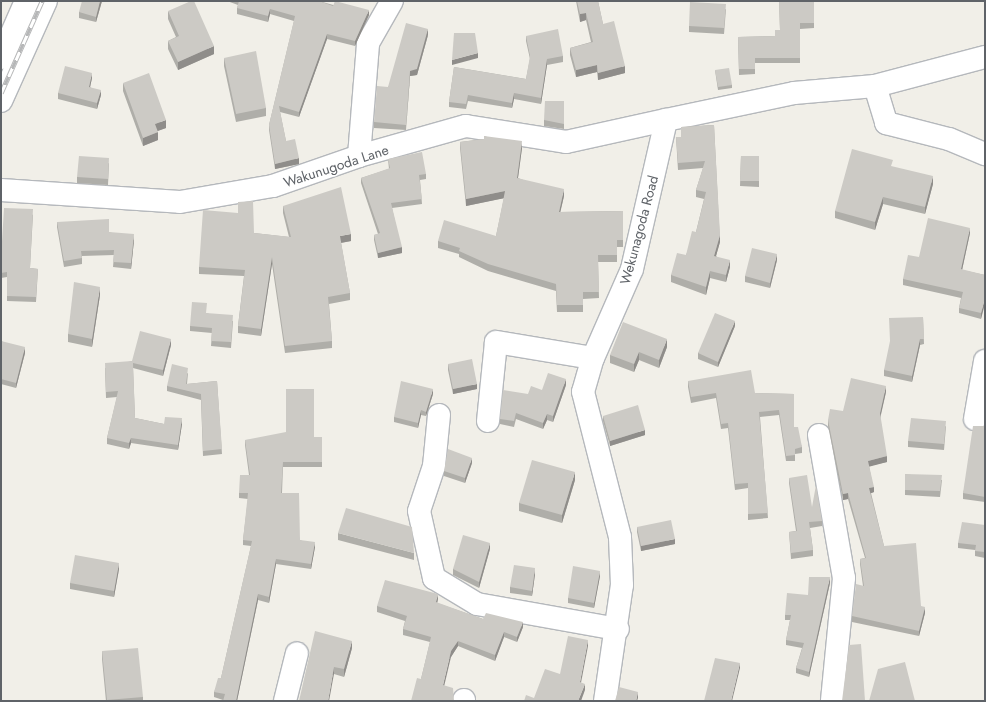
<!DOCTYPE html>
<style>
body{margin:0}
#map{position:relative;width:986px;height:702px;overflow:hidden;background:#f1efe8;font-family:Jost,sans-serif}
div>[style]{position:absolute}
.roads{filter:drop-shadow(1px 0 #b5b8bc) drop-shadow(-1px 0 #b5b8bc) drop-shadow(0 1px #b5b8bc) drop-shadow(0 -1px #b5b8bc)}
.minor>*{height:22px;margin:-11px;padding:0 11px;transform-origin:11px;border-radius:11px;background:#fff}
.rail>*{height:4.5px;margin-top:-2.25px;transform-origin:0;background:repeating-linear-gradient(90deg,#fff 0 9px,#b6b7b8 0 18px);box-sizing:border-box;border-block:1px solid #b6b7b8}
.wall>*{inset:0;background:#afaea9}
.shaded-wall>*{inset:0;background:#8f8d8a}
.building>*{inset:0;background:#cccac5}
span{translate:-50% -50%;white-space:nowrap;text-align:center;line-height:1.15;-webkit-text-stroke:3px #fff;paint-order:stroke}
.street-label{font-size:14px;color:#5f6368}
.frame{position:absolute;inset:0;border:2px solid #5f6368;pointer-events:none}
</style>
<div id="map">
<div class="roads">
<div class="minor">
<i style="left:1px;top:58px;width:62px;rotate:-66.3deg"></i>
<i style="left:875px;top:86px;width:39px;rotate:73deg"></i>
<i style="left:886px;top:123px;width:65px;rotate:14.3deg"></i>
<i style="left:949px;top:139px;width:39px;rotate:23deg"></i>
<i style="left:1px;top:101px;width:110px;rotate:-65.8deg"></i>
<i style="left:359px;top:156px;width:113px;rotate:-85.4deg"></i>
<i style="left:368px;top:43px;width:48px;rotate:-60.3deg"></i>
<i style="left:1px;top:190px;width:179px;rotate:3.8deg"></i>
<i style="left:180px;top:202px;width:94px;rotate:-9.8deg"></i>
<i style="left:273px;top:186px;width:91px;rotate:-19.2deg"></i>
<i style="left:359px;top:156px;width:111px;rotate:-15.7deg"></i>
<i style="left:466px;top:126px;width:101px;rotate:9.1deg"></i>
<i style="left:566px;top:142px;width:102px;rotate:-12.4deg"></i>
<i style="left:439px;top:415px;width:51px;rotate:95.6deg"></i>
<i style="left:434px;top:466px;width:47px;rotate:108.4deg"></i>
<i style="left:419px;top:511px;width:69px;rotate:77.4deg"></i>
<i style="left:434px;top:578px;width:50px;rotate:31.2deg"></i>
<i style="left:477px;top:604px;width:143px;rotate:10.1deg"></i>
<i style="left:975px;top:419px;width:59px;rotate:-80.2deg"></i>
<i style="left:488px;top:421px;width:79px;rotate:-84.2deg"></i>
<i style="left:496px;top:342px;width:98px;rotate:9.4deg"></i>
<i style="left:819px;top:435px;width:145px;rotate:80.1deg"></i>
<i style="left:844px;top:578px;width:124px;rotate:95.6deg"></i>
<i style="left:285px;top:701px;width:49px;rotate:-76deg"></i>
<i style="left:464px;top:701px;width:1px;rotate:-90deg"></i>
<i style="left:605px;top:701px;width:117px;rotate:-81.7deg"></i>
<i style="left:622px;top:585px;width:48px;rotate:-92.4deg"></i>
<i style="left:620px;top:537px;width:150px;rotate:-104.3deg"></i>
<i style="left:583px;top:392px;width:35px;rotate:-74deg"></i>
<i style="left:593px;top:358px;width:97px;rotate:-66.3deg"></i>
<i style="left:632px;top:269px;width:153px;rotate:-77.1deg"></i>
<i style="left:666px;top:120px;width:131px;rotate:-11.9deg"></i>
<i style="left:794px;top:93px;width:81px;rotate:-4.9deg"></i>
<i style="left:875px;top:86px;width:114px;rotate:-14.8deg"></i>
</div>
</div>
<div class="rail">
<i style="left:1px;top:93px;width:101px;rotate:-66deg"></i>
</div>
<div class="wall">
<i style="clip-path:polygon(102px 1px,96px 22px,79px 18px,79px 12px)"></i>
<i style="clip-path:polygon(227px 1px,319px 1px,369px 15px,355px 46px,327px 39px,299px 117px,280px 112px,286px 141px,299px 164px,275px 169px,269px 130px,269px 125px,294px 21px,270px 14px,268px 22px,237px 14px,237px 8px,238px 5px)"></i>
<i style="clip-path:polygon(576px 1px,598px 1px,603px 24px,625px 73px,598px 80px,597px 72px,576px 77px,570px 55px,570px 48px,591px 42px,586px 20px,580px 22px)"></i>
<i style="clip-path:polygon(779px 1px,814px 1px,814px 28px,800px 29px,800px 63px,755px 63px,755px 74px,739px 75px,738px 37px,775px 36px,780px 30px)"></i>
<i style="clip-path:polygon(726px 9px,724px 34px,689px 32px,689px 26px)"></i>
<i style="clip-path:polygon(168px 11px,214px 54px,178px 70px,168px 49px,168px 41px,176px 37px,168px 19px)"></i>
<i style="clip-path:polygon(428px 35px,417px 75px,410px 76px,406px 130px,374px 128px,374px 122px,388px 87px)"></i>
<i style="clip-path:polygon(526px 36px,563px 56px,563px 62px,547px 65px,541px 104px,514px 99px,512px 108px,468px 101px,466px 109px,449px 107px,449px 102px,454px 67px,526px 79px,530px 59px,526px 41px)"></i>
<i style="clip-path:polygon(224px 58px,266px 108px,266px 116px,236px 122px,224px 66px)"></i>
<i style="clip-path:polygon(715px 70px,732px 85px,732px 88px,718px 90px)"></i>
<i style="clip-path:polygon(92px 78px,90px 87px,101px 95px,97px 109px,58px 99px,58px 93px)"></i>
<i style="clip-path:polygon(123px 83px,166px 128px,157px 131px,158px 140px,143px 146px,123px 91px)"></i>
<i style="clip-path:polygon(564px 101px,564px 129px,544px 126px,544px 120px)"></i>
<i style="clip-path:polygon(714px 125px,720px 242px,716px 256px,730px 267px,726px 282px,710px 278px,706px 295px,671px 282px,671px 275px,686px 255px,696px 232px,704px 199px,696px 197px,696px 190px,703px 168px,678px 170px,676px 137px,681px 137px,681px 127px)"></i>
<i style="clip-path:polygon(484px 136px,522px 148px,518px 178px,564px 196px,560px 212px,623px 211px,623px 247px,617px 247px,617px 262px,598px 262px,599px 298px,583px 299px,583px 312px,557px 312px,556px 291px,488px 271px,459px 257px,459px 254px,438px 248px,438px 241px,496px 236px,504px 198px,466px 206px,460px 148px,460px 142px,484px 139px)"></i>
<i style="clip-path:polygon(741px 156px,759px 156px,759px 187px,740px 186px)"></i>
<i style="clip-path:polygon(388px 159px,426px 174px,426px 179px,420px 180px,422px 204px,392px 208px,402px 253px,378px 258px,374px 240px,374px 235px,378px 234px,361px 183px,361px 178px,389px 169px)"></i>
<i style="clip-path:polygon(109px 163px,108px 185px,77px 183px,77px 177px)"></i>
<i style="clip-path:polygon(893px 167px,933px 184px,925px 214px,883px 204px,875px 230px,835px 218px,835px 211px)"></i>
<i style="clip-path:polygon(238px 202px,254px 233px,289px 237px,283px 213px,283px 206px,351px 241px,341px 243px,350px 293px,350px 300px,329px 304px,332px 341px,332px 348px,285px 353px,272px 264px,261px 336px,238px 333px,238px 326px,244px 276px,199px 274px,199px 267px,238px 213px)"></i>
<i style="clip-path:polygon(33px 214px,30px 268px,38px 269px,36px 302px,7px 301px,7px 277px,1px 278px,1px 258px)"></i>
<i style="clip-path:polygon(57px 222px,109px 232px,134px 240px,131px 269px,113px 267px,114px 255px,82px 256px,82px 264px,64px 267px,57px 227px)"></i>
<i style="clip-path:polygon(970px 233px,962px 270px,985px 275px,981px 319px,959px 313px,959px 308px,961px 298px,903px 285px,903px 279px,919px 257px)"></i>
<i style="clip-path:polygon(777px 260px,770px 288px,745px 282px,745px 276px)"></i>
<i style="clip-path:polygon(100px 295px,92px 347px,68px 342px,68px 334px)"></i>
<i style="clip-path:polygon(206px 313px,233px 321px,231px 348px,211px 346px,212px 333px,190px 331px,190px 326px)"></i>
<i style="clip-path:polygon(923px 317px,924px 344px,920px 345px,912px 382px,884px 376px,884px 370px)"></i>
<i style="clip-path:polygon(735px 326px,718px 367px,698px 359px,698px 353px)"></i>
<i style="clip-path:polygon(1px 341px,25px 353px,16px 388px,1px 384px)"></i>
<i style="clip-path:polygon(171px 345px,163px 376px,133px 368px,135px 418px,164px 424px,182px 424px,178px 450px,131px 443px,129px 449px,107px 444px,107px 438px,117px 397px,106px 398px,105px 368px,132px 361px)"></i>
<i style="clip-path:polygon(667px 347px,659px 368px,639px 360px,634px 372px,610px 363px,610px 355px)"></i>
<i style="clip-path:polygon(448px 364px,477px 389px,453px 394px,448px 370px)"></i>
<i style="clip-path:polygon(188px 373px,187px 384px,217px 381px,222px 454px,203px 456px,201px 400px,167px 391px,167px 386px)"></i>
<i style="clip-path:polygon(688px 381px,755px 393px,794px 394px,794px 427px,802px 447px,802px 453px,795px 454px,795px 461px,786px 461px,779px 415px,760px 417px,768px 518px,748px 520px,748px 488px,735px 490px,728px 428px,721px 429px,716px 398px,691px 403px,688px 387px)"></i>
<i style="clip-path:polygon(566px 385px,553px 422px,547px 420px,543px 429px,516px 419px,514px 427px,500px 424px,500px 419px,528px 394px,542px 390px)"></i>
<i style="clip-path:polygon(886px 392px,880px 417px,887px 462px,869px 466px,874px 492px,871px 493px,884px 546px,925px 613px,919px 636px,852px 622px,852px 616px,863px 586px,860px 564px,860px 559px,865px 558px,848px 499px,843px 500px,828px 426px,828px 420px,843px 411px)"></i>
<i style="clip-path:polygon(433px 394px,426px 416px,421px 415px,418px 428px,394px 422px,394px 417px)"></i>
<i style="clip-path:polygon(603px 416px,645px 435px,610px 446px,603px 421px)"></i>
<i style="clip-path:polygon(946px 426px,944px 450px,908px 447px,908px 441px)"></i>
<i style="clip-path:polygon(985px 426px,985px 502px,963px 499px,963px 493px)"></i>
<i style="clip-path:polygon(322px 437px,322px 467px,283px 467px,282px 493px,300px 540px,315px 547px,311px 569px,276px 564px,269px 603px,258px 600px,237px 701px,223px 701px,223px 700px,214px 697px,214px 692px,221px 678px,251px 546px,243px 545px,243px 540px,248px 499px,239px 498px,239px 493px,249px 475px,245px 445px,245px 440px)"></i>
<i style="clip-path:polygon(472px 463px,465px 483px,444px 476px,444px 471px)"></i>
<i style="clip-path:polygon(905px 474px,942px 480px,940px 497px,905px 495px)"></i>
<i style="clip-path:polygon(789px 478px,822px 521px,822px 526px,810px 528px,813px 550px,813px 556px,791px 559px,789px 532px,796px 531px,789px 483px)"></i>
<i style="clip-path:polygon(575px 480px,562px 523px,519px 511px,519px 503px)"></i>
<i style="clip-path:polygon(985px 525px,985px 558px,975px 556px,975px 550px,958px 548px,958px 543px)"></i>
<i style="clip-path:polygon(637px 527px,675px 544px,641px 551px,637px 532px)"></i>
<i style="clip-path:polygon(338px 533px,414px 553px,414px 560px,338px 540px)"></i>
<i style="clip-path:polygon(490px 549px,479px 588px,453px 575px,453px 569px)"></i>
<i style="clip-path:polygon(119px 569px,114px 597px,70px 589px,70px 583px)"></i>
<i style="clip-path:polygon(535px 574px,532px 596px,510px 593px,510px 587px)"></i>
<i style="clip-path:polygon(600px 576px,594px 608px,568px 603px,568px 598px)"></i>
<i style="clip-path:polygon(830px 583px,809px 677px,796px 673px,796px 668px,802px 648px,786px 645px,786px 640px,790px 620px,785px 620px,785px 615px,808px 595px)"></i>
<i style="clip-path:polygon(438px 599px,437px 603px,483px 619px,523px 627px,517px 642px,504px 637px,495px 661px,458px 646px,451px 657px,421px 679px,430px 642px,403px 635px,403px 629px,405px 621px,377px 612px,377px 606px)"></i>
<i style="clip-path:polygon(352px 648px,344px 677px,334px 674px,299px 701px)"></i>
<i style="clip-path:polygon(102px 651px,143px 697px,143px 701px,106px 701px,102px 659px)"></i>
</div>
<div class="shaded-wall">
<i style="clip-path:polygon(100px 1px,102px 1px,96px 22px,96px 17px)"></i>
<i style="clip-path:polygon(270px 9px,270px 14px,268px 22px,268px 16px)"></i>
<i style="clip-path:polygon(369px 10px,369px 15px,355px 46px,355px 41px)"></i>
<i style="clip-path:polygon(586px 13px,586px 20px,580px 22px,580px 14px)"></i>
<i style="clip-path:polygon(428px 29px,428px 35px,417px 75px,410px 76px,406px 130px,410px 71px)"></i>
<i style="clip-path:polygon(327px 34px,327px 39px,299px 117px,299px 112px)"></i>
<i style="clip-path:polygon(214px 46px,214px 54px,178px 70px,178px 62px)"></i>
<i style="clip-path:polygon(478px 53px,478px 58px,452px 65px,452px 60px)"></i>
<i style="clip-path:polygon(547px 59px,547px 65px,541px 104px,541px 98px)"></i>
<i style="clip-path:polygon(597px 65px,597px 72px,576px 77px,576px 70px)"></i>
<i style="clip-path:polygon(625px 66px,625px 73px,598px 80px,598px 73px)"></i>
<i style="clip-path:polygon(92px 73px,92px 78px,89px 92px,89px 87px)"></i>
<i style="clip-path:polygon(101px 90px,101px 95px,97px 109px,97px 103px)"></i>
<i style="clip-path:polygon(514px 93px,514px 99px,512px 108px,512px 103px)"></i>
<i style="clip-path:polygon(166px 120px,166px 128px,155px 132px,155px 124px)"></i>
<i style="clip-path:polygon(158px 132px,158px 140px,143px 146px,143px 138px)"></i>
<i style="clip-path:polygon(522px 141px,522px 148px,517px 185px,517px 178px)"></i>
<i style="clip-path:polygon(299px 158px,299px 164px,275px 169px,275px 164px)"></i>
<i style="clip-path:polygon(933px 176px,933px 184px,925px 214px,925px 207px)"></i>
<i style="clip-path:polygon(564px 189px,564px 196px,559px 218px,559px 212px)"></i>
<i style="clip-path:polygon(505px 191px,505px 198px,466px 206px,466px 199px)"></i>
<i style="clip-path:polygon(883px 197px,883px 204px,875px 230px,875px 222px)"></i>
<i style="clip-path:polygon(970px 228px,970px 233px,961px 275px,961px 269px)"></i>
<i style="clip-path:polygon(134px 234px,134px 240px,131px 269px,131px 263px)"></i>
<i style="clip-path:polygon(351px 234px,351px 241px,340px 243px,340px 236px)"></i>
<i style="clip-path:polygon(720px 235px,720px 242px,714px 263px,714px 256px)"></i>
<i style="clip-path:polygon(402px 247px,402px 253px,378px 258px,378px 253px)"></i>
<i style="clip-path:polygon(777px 254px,777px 260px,770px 288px,770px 283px)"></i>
<i style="clip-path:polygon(272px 257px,272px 264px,261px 336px,261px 329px)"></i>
<i style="clip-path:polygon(730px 260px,730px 267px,726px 282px,726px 275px)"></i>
<i style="clip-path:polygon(710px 271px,710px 278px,706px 295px,706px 287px)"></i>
<i style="clip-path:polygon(100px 287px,100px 295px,92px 347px,92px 339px)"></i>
<i style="clip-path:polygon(985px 298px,985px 304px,981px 319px,981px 313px)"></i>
<i style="clip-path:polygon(735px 321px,735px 326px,718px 367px,718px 362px)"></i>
<i style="clip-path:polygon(171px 339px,171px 345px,163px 376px,163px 370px)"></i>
<i style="clip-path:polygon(667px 339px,667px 347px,659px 368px,659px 360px)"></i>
<i style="clip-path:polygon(920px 339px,920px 345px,912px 382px,912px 376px)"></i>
<i style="clip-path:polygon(25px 347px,25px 353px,16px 388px,16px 383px)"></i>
<i style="clip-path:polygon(639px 352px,639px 360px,634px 372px,634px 364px)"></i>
<i style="clip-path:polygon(566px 379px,566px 385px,553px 422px,553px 416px)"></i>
<i style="clip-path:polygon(477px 384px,477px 389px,453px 394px,453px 389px)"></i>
<i style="clip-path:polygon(886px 386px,886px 392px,880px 419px,880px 413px)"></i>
<i style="clip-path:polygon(433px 389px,433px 394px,426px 416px,426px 412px)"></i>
<i style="clip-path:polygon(421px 410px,421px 415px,418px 428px,418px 423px)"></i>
<i style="clip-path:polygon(547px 414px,547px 420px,543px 429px,543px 423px)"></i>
<i style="clip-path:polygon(182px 418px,182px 424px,178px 450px,178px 445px)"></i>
<i style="clip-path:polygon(645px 430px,645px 435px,610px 446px,610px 441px)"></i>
<i style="clip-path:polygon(131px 438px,131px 443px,129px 449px,129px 443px)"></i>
<i style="clip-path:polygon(887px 456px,887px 462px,868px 467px,868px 461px)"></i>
<i style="clip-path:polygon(472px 458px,472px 463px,465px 483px,465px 478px)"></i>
<i style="clip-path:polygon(575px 472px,575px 480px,562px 523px,562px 515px)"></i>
<i style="clip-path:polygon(874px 487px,874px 492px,869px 494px,869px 488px)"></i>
<i style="clip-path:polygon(848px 493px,848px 499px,843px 500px,843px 494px)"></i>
<i style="clip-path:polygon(675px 539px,675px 544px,641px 551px,641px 546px)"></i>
<i style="clip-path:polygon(315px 542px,315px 547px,311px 569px,311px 564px)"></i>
<i style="clip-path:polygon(490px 543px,490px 549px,479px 588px,479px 582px)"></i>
<i style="clip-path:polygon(276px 559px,276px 564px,269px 603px,269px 597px)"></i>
<i style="clip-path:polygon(119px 563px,119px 569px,114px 597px,114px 591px)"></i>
<i style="clip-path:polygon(535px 568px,535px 574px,532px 596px,532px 591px)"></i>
<i style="clip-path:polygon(600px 571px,600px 576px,594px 608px,594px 603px)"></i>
<i style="clip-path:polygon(830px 577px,830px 583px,809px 677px,809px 672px)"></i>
<i style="clip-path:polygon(258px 594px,258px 600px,237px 701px,236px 701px)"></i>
<i style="clip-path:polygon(438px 594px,438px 599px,436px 608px,436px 602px)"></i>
<i style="clip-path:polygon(925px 607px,925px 613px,919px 636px,919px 631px)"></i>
<i style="clip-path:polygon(523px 622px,523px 627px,517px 642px,517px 637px)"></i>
<i style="clip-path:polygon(504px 632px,504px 637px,495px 661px,495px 655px)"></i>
<i style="clip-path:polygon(588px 640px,588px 646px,580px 688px,580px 682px)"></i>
<i style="clip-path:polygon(352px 641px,352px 648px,344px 677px,344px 669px)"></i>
<i style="clip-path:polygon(458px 641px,458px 646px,451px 657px,443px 691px,443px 685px,451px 651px)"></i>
<i style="clip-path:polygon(740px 663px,740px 668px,732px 701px,731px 701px)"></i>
<i style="clip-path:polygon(334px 667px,334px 674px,329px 701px,328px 701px)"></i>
<i style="clip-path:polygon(585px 684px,585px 690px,581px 701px,578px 701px)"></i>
<i style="clip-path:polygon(638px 692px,638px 698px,637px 701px,636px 701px)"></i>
</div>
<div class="building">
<i style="clip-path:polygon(82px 1px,100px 1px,96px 17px,79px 12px)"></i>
<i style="clip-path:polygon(191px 1px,194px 1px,214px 46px,178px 62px,168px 41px,179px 36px,168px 11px)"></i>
<i style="clip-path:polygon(239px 1px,319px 1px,333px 6px,335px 1px,369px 10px,355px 41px,327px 34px,299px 112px,279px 106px,286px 141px,295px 139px,299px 158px,275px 164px,269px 125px,295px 16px,270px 9px,268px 16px,237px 8px)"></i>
<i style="clip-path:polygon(577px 1px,598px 1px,603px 24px,614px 21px,625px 66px,598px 73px,597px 65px,576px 70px,570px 48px,593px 42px,586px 13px,580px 14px)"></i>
<i style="clip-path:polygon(779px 1px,814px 1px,814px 23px,800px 23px,800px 58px,755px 58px,755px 69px,739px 69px,738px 37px,775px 36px,775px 30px,780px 30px)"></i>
<i style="clip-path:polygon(690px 2px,726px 4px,724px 28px,689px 26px)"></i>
<i style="clip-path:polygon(406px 23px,428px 29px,417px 69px,410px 71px,406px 125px,374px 122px,377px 86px,388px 87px)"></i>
<i style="clip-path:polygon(558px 29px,563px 56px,547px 59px,541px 98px,514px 93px,512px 103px,468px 95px,466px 104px,449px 102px,454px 67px,526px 79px,530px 56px,526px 36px)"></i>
<i style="clip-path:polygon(454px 33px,475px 33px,478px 53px,452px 60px)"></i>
<i style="clip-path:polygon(256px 51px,266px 108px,236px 114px,224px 58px)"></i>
<i style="clip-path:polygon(65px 66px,92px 73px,89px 87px,101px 90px,97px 103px,58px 93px)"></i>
<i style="clip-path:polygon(729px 68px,732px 85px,718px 87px,715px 70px)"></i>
<i style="clip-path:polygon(149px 73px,166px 120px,155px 124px,158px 132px,143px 138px,123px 83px)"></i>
<i style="clip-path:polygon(545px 101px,564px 101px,564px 124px,544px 120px)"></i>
<i style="clip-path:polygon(714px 125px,720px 235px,714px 256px,730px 260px,726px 275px,710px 271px,706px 287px,671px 275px,677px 253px,686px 255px,692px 231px,696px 232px,706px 192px,696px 190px,705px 161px,678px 163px,676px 137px,681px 137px,681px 127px)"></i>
<i style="clip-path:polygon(484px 136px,522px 141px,517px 178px,564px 189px,559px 212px,623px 211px,623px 240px,617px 240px,617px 255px,598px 255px,599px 292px,583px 292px,583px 305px,557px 305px,556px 284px,488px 264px,459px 251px,460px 248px,438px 241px,444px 220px,496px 236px,505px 191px,466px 199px,460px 142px,484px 139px)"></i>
<i style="clip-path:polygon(852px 149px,893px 160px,891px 166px,933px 176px,925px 207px,883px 197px,875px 222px,835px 211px)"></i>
<i style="clip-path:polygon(422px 152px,426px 174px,419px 175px,422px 199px,391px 203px,402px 247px,378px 253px,374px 235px,380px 233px,361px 178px,390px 168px,388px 159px)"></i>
<i style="clip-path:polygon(79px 156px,109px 158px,108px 179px,77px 177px)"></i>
<i style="clip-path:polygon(741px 156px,759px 156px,759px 181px,740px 181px)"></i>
<i style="clip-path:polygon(341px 187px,351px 234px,340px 236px,350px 293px,328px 297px,332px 341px,285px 346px,272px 257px,261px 329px,238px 326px,245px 270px,199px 267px,203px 210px,238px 213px,238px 202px,253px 201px,254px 233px,291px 237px,283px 206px)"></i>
<i style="clip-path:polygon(4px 208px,33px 209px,30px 268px,38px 269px,36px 297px,7px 296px,7px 272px,1px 273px,1px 258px)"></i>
<i style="clip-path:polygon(928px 218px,970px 228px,961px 269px,985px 275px,985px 298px,981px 313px,959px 308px,963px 292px,903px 279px,908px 255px,919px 257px)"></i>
<i style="clip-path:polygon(109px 219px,109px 232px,134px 234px,131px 263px,113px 262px,114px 250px,81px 251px,82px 258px,64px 261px,57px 222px)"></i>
<i style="clip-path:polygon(752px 248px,777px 254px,770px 283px,745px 276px)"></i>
<i style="clip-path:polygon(74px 282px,100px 287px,92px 339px,68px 334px)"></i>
<i style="clip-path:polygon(192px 302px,207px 303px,206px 313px,233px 315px,231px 342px,211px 341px,212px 328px,190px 326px)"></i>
<i style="clip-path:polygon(715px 313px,735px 321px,718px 362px,698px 353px)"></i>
<i style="clip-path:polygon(923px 317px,924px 339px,920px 339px,912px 376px,884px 370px,890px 341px,889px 318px)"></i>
<i style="clip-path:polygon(623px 322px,667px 339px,659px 360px,639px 352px,634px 364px,610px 355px)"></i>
<i style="clip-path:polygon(140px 331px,171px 339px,163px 370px,133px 363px,135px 418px,164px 424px,165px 417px,182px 418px,178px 445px,131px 438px,129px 443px,107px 438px,118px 391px,106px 392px,105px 363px,132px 361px)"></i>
<i style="clip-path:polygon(1px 341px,25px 347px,16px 383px,1px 379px)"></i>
<i style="clip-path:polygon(472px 359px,477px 384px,453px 389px,448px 364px)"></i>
<i style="clip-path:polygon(172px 364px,188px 368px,186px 384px,217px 381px,222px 449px,203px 451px,201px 394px,167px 386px)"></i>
<i style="clip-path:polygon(751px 370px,755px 393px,794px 394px,794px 427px,798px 427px,802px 447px,795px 449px,795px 455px,786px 456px,779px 410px,759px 412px,768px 513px,748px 514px,748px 483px,735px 484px,728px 423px,721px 424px,716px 393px,691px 397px,688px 381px)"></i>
<i style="clip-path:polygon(548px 373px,566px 379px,553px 416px,547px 414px,543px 423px,516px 413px,514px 421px,500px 419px,503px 390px,528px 394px,531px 386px,542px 390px)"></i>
<i style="clip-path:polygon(851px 378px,886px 386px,880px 413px,887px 456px,868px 461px,874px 487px,869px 488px,884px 546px,916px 543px,921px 606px,925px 607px,919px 631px,852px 616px,856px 584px,864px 586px,860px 559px,866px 558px,848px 493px,843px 494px,828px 420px,830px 409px,843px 411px)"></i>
<i style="clip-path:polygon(401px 381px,433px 389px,426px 412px,421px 410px,418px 423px,394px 417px)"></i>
<i style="clip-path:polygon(286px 389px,314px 389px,314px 437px,322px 437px,322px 462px,283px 462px,281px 493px,299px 493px,300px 540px,315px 542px,311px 564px,276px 559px,269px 597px,258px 594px,236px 701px,223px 701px,225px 694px,214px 692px,218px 678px,221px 678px,252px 541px,243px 540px,248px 493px,239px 493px,240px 475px,250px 475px,245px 440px,286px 432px)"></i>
<i style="clip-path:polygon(638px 405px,645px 430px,610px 441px,603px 416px)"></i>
<i style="clip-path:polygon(911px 418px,946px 421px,944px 444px,908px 441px)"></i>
<i style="clip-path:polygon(973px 426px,985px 426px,985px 497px,963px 493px)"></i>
<i style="clip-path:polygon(448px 449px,472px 458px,465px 478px,444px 471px)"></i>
<i style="clip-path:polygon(532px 460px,575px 472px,562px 515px,519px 503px)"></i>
<i style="clip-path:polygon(905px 474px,942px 475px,940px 491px,905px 490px)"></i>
<i style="clip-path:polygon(807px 475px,812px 507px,816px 485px,822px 521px,809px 522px,813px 550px,791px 553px,789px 532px,797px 531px,789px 478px)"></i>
<i style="clip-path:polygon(346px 508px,412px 527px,414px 553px,338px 533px)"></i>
<i style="clip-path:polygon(671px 520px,675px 539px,641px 546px,637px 527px)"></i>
<i style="clip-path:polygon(962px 522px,985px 525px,985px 552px,975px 551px,976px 545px,958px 543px)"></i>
<i style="clip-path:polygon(463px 535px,490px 543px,479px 582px,453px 569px)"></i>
<i style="clip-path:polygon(75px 555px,119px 563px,114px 591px,70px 583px)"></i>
<i style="clip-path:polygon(514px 565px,535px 568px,532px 591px,510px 587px)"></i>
<i style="clip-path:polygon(573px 566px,600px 571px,594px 603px,568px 598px)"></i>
<i style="clip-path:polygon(809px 577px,830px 577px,809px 672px,796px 668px,804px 643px,786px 640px,791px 615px,785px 615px,787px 593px,808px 595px)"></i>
<i style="clip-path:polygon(385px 580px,438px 594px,436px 602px,483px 619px,486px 613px,523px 622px,517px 637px,504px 632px,495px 655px,458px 641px,451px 651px,443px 685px,453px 688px,454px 701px,411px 701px,417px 678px,421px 679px,431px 637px,403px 629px,407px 616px,377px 606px)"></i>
<i style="clip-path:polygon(315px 631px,352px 641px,344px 669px,334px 667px,328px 701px,299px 701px)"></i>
<i style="clip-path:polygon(568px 636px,588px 640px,580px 682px,585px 684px,578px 701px,524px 701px,526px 695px,534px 698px,545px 669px,560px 674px)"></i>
<i style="clip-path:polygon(861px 644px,865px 701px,842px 701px,849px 645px)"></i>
<i style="clip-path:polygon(138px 648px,143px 697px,107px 700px,102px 651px)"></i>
<i style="clip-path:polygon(715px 658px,740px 663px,731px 701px,704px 701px)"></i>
<i style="clip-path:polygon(905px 662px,915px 701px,869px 701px,878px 669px)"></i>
<i style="clip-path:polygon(619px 687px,638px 692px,636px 701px,615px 701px)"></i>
</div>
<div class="street-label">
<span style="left:336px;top:166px;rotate:-18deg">Wakunugoda Lane</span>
<span style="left:639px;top:230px;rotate:-75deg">Wekunagoda Road</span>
</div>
<div class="frame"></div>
</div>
